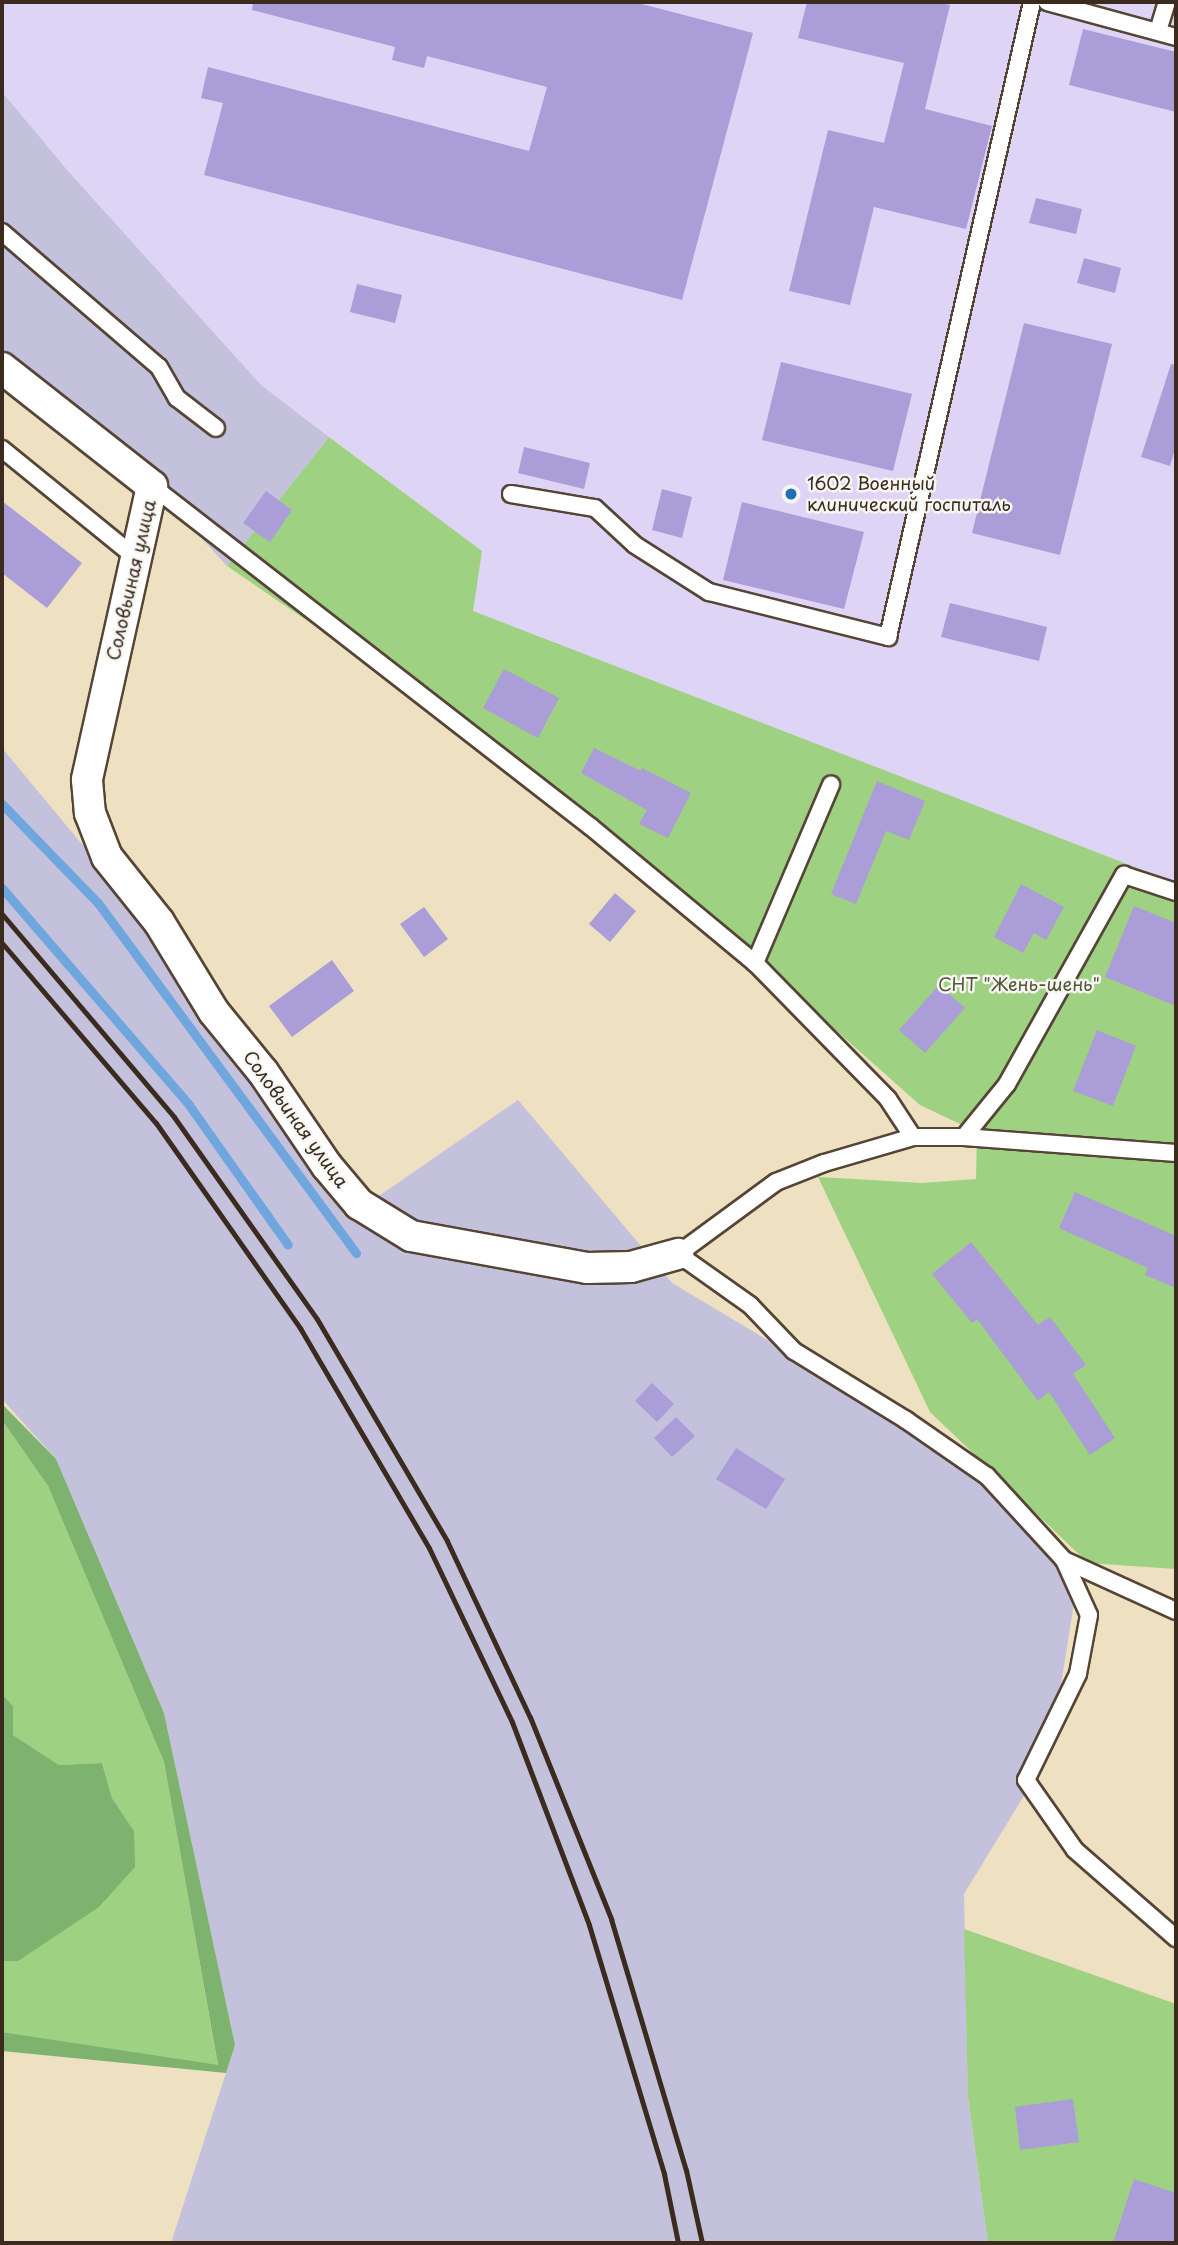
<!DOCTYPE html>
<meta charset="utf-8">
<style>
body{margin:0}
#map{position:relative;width:1178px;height:2245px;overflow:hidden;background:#ede1c1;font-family:"Playpen Sans",sans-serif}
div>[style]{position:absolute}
.built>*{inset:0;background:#ded5f6}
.industrial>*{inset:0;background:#c3c1dc}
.green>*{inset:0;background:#9ed181}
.forest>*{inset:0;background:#7eb36f}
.stream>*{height:9px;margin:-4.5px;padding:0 4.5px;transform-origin:4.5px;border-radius:4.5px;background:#70a6de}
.building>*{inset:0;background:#aa9dd8}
.roads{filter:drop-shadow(2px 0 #564536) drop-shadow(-2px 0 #564536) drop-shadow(0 2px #564536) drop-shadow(0 -2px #564536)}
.service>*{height:16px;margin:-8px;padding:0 8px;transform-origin:8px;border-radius:8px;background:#fff}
.minor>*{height:30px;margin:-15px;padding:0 15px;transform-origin:15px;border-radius:15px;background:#fff}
.rail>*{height:5px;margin:-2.5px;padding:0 2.5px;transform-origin:2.5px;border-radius:2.5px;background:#3b2a1e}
.dots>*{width:19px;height:19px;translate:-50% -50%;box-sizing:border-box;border:4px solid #f6f6f2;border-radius:50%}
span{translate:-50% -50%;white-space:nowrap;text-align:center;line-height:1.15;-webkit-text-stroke:5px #f6f6f2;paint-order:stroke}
.poi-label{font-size:18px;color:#3b2a1e}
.left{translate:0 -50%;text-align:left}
.street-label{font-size:18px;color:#3b2a1e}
.park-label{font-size:18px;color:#545437}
.frame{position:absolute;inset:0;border:4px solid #3b2a1e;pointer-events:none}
</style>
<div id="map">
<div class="built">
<i style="clip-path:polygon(2px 2px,1176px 2px,1176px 883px,472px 611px,481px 551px,261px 385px,68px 171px,2px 92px)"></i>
</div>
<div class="industrial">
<i style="clip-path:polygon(2px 92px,68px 171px,261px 385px,329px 437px,227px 566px,173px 507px,2px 358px)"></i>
<i style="clip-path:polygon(2px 748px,376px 1198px,518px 1100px,672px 1283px,916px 1429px,1080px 1566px,1050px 1753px,964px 1894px,968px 2097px,988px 2243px,171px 2243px,235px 2045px,164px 1713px,56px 1459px,2px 1399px)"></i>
</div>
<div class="green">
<i style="clip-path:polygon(329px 437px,482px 551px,473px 611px,1176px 883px,1176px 1569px,1088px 1563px,930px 1412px,818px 1177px,922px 1183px,976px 1179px,977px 1132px,920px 1105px,598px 819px,227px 566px)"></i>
<i style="clip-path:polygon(2px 1420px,48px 1486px,164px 1762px,218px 2066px,2px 2032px,2px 1961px,18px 1961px,134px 1831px,112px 1798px,102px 1763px,59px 1765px,13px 1735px,13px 1706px,2px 1694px)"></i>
<i style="clip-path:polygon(964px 1929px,1176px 2004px,1176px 2243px,988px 2243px,968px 2097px)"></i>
</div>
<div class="forest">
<i style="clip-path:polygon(2px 1404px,56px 1459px,164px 1713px,235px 2045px,226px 2073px,2px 2051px,2px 2032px,218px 2065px,164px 1762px,48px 1486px,2px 1420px)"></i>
<i style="clip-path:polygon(2px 1694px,13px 1706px,13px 1735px,59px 1765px,102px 1763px,112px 1798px,134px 1831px,135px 1867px,99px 1907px,18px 1961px,2px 1961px)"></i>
</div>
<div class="stream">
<i style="left:2px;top:804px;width:138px;rotate:45.9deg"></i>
<i style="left:98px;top:903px;width:435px;rotate:53.6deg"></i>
<i style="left:2px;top:888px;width:286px;rotate:49.2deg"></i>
<i style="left:189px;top:1105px;width:171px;rotate:54.7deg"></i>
</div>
<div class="building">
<i style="clip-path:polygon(253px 2px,634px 2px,753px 33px,682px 300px,204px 175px,223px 103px,201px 98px,208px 67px,529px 151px,547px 87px,427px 56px,424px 68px,392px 60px,395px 47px,252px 10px)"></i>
<i style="clip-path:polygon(807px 2px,935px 2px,950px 5px,925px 109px,992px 126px,966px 229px,874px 207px,850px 305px,789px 291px,828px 130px,884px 143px,904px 63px,798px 38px)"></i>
<i style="clip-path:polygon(1083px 29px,1176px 52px,1176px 112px,1069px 85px)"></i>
<i style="clip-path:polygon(1036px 198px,1082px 209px,1076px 234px,1029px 223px)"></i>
<i style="clip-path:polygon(1084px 258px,1121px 268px,1115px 293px,1077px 283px)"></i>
<i style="clip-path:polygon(357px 284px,402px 295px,395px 323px,350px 312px)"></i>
<i style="clip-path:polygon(1024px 323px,1112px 344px,1060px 555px,972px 533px)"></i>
<i style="clip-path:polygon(781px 362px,912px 394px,893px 471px,762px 440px)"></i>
<i style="clip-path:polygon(1171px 364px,1176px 365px,1176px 446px,1170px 466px,1141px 457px)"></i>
<i style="clip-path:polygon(524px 447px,590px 463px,584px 489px,518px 473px)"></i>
<i style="clip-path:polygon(662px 489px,692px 497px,682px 538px,652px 530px)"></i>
<i style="clip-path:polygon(266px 491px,292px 510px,270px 542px,243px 523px)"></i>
<i style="clip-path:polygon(2px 501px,82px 563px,47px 608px,2px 573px)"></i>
<i style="clip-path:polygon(742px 502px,864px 532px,844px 609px,723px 580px)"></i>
<i style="clip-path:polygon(950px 603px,1047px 627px,1039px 661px,941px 637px)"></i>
<i style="clip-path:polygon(504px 669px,559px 698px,538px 738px,483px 708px)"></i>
<i style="clip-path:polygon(594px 748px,641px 771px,642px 768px,691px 793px,668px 838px,639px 824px,647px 810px,581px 773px)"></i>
<i style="clip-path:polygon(877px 781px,925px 801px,909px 840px,886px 831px,856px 904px,831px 894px)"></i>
<i style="clip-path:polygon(1021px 884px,1064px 907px,1046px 940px,1034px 933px,1023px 953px,994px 937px)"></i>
<i style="clip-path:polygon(615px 893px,636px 911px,610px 942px,589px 924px)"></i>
<i style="clip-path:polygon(1134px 906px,1176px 923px,1176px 1006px,1105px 977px)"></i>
<i style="clip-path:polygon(424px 907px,448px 939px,424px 957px,400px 924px)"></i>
<i style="clip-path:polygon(332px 960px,354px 991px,292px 1037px,269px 1006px)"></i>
<i style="clip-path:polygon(939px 985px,965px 1008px,925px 1053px,899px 1030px)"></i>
<i style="clip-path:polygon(1097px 1030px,1136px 1046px,1113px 1106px,1073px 1091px)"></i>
<i style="clip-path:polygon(1075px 1192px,1176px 1236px,1176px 1288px,1145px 1275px,1148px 1268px,1059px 1228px)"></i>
<i style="clip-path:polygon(971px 1242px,1038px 1325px,1050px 1317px,1086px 1365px,1073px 1374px,1115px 1438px,1090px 1455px,1049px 1392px,1038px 1401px,977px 1319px,972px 1323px,932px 1274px)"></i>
<i style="clip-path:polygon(652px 1383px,674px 1404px,657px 1422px,635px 1401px)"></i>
<i style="clip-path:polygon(676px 1417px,695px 1436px,672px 1457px,654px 1438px)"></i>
<i style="clip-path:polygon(736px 1448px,785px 1479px,766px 1509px,716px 1479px)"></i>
<i style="clip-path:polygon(1073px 2099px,1079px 2142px,1020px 2150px,1015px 2107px)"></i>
<i style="clip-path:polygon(1134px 2179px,1176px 2193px,1176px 2243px,1113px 2243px)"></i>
</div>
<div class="roads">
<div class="service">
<i style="left:1047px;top:2px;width:134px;rotate:15.2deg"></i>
<i style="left:1158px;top:31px;width:30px;rotate:-73deg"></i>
<i style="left:2px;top:232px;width:207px;rotate:40.7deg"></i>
<i style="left:159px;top:367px;width:36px;rotate:60deg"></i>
<i style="left:177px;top:398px;width:49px;rotate:37.6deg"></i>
<i style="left:2px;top:449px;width:173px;rotate:39.1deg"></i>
<i style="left:152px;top:486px;width:556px;rotate:37.84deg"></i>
<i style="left:591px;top:827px;width:213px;rotate:39.7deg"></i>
<i style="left:755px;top:963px;width:190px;rotate:45.6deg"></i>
<i style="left:888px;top:1099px;width:45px;rotate:56.7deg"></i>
<i style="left:511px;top:494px;width:85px;rotate:9.5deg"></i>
<i style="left:595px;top:508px;width:54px;rotate:42.8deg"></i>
<i style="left:635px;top:545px;width:88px;rotate:32.4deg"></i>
<i style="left:709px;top:592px;width:185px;rotate:14.1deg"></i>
<i style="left:888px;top:637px;width:651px;rotate:-77.22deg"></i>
<i style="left:755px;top:963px;width:194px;rotate:-66.9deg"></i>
<i style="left:964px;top:1137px;width:68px;rotate:-50.9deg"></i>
<i style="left:1007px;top:1084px;width:240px;rotate:-60.8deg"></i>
<i style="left:1124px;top:875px;width:55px;rotate:18.1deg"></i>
<i style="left:1176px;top:1153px;width:213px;rotate:-175.7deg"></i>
<i style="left:964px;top:1137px;width:51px;rotate:180deg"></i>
<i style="left:913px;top:1137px;width:93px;rotate:163.7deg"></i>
<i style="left:824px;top:1163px;width:52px;rotate:158.4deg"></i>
<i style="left:776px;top:1182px;width:122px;rotate:143.7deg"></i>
<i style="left:678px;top:1254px;width:88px;rotate:35.3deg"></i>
<i style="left:750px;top:1305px;width:64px;rotate:46.3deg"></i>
<i style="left:794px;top:1351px;width:132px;rotate:31.6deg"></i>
<i style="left:906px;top:1420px;width:98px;rotate:34.7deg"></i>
<i style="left:987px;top:1476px;width:114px;rotate:47.5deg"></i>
<i style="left:1064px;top:1560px;width:123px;rotate:24.5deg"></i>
<i style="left:1064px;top:1560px;width:60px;rotate:65.6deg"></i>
<i style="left:1089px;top:1615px;width:60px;rotate:100.6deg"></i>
<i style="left:1078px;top:1674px;width:118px;rotate:116.1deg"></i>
<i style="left:1026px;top:1780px;width:85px;rotate:55deg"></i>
<i style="left:1075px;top:1850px;width:134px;rotate:41.1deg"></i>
</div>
<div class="minor">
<i style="left:2px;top:368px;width:191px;rotate:38.2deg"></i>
<i style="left:152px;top:486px;width:301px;rotate:102.5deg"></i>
<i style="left:87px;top:780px;width:33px;rotate:85deg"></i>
<i style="left:90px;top:813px;width:47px;rotate:68.9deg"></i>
<i style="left:107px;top:857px;width:83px;rotate:51.3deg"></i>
<i style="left:159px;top:922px;width:105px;rotate:58.6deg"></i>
<i style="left:214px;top:1012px;width:77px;rotate:50.8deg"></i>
<i style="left:263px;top:1072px;width:114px;rotate:55.8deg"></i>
<i style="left:327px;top:1166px;width:50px;rotate:49.9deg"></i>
<i style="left:359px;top:1204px;width:61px;rotate:31.6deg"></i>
<i style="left:411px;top:1236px;width:179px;rotate:10.3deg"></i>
<i style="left:587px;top:1268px;width:44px;rotate:-1.3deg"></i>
<i style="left:631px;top:1267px;width:49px;rotate:-15.5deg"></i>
</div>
</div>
<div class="rail">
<i style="left:2px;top:914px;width:266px;rotate:49.7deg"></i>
<i style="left:174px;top:1117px;width:247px;rotate:54.7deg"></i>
<i style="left:317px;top:1319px;width:257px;rotate:59.6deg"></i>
<i style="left:447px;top:1541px;width:195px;rotate:64.8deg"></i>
<i style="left:530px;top:1717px;width:218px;rotate:68.1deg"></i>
<i style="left:611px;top:1919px;width:262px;rotate:73.4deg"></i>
<i style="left:686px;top:2170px;width:75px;rotate:77.6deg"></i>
<i style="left:2px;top:943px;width:237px;rotate:49.5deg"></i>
<i style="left:156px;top:1123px;width:251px;rotate:54.9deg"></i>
<i style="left:300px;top:1328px;width:255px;rotate:59.6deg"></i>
<i style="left:429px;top:1548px;width:193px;rotate:64.5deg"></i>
<i style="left:512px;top:1722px;width:217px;rotate:69.2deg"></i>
<i style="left:589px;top:1925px;width:260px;rotate:73.2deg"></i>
<i style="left:664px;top:2174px;width:70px;rotate:78.5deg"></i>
</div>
<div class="dots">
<i style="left:791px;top:494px;background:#1f6fb2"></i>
</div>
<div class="poi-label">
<span class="left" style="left:807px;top:494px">1602 Военный<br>клинический госпиталь</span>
</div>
<div class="street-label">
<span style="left:131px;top:580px;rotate:-77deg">Соловьиная улица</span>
<span style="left:296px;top:1119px;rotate:54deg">Соловьиная улица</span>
</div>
<div class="park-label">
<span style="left:1019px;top:984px">СНТ "Жень-шень"</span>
</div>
<div class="frame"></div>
</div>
